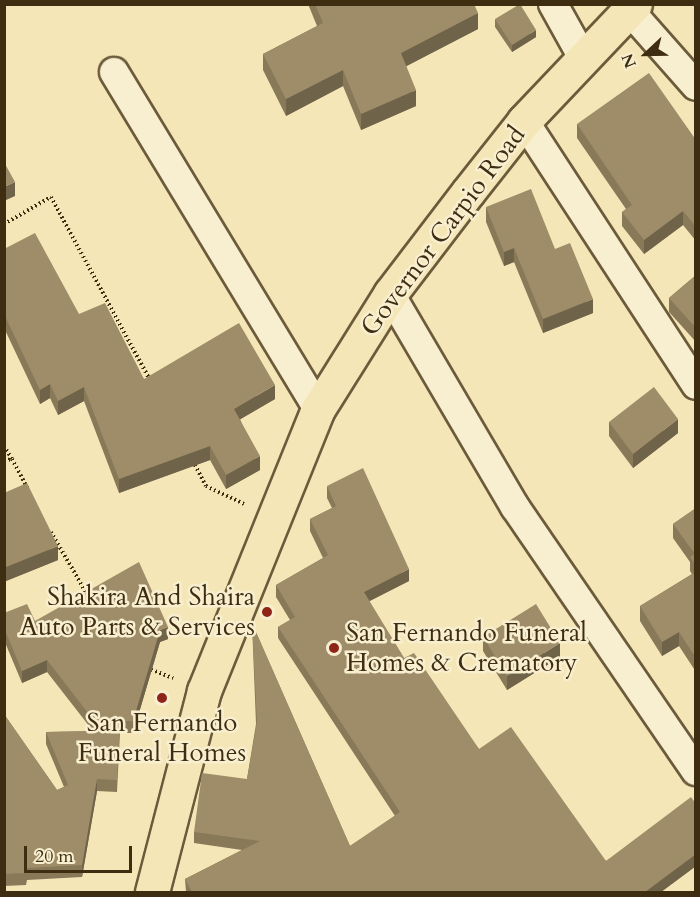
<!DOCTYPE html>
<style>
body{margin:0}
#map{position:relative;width:700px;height:897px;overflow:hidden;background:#f5e6b7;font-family:Cardo,serif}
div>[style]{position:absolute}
.path>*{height:4px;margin-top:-2px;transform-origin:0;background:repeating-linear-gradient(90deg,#3f2d12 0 1.5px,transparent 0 4.5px)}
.roads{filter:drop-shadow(2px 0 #6c5b3b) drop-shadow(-2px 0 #6c5b3b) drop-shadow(0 2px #6c5b3b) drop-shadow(0 -2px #6c5b3b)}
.minor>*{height:28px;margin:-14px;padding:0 14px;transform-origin:14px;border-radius:14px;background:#f8efd0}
.primary>*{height:33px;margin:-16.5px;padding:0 16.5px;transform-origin:16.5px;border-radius:16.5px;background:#f5e6b7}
.wall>*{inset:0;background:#887959}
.shaded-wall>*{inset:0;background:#6f6349}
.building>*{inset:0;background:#9e8d68}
.dots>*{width:16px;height:16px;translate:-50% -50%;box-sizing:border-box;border:3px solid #f8efd0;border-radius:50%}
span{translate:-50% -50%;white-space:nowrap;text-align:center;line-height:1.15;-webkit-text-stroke:5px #f8efd0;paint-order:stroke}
.street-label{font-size:26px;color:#3f2d12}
.poi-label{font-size:26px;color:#3f2d12}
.right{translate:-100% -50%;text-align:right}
.left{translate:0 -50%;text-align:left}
.frame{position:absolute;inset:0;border:6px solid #3f2d12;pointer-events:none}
.north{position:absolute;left:616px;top:24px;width:60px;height:60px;-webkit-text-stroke:4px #f8efd0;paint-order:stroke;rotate:248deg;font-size:16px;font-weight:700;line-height:24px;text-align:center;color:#3f2d12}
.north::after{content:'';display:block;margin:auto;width:21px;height:27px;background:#3f2d12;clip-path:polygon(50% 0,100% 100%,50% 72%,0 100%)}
.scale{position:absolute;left:24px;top:846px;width:108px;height:27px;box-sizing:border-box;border:3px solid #3f2d12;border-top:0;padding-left:8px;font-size:18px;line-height:21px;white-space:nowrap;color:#3f2d12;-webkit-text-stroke:4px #f8efd0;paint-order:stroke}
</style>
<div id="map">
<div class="path">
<i style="left:4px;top:224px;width:54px;rotate:-29.9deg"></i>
<i style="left:51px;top:197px;width:208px;rotate:61.6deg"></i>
<i style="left:4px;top:446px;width:15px;rotate:58deg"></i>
<i style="left:4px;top:461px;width:8px;rotate:-14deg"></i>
<i style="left:12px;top:459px;width:34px;rotate:62deg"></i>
<i style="left:193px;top:461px;width:28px;rotate:63deg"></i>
<i style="left:206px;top:486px;width:42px;rotate:25.3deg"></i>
<i style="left:51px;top:532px;width:74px;rotate:60deg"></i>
<i style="left:147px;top:668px;width:28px;rotate:21deg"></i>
</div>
<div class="roads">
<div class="minor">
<i style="left:553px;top:4px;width:62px;rotate:60.9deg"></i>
<i style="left:629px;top:10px;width:101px;rotate:48.6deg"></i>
<i style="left:114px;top:72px;width:394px;rotate:58.8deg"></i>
<i style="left:524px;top:121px;width:315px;rotate:56.9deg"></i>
<i style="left:390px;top:294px;width:247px;rotate:59.6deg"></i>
<i style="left:515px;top:507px;width:320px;rotate:55.6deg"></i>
</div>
<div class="primary">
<i style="left:152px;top:892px;width:208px;rotate:-75.5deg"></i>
<i style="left:204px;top:691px;width:304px;rotate:-68deg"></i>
<i style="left:318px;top:409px;width:136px;rotate:-57.9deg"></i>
<i style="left:390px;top:294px;width:128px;rotate:-52.6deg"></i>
<i style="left:468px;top:192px;width:90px;rotate:-51.7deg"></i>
<i style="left:524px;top:121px;width:161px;rotate:-46.5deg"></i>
</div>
</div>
<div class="wall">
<i style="clip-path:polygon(308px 4px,474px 4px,478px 29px,406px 66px,416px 106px,361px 130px,343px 86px,286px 116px,263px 70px,263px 54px,317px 26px)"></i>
<i style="clip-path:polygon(495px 19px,536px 37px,512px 52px,495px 27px)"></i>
<i style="clip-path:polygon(577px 124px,696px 140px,696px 241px,683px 225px,644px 254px,622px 226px,622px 212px,626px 209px,577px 138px)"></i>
<i style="clip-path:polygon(486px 207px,555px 249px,593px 313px,543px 333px,514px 262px,504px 266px,486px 222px)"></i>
<i style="clip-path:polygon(4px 249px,79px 314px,144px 379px,275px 399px,240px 419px,260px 470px,226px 489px,210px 460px,119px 493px,84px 401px,58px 415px,50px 398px,40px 404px,5px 330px,4px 330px)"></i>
<i style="clip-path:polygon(696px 275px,696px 342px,669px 312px,669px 298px)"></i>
<i style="clip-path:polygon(609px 422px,678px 433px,633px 468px,609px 436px)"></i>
<i style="clip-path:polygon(327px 486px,409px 581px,369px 601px,404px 658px,479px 749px,606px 861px,696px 804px,696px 866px,661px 892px,186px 892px,185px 879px,242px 850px,194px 843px,194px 832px,247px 779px,256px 724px,252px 623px,350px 846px,395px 816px,278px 638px,278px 627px,290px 620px,276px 597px,276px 585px,323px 558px,310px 531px,310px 519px,332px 508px,327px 498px)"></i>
<i style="clip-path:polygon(4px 493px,58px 560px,6px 581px,4px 577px)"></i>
<i style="clip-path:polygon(696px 508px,696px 672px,679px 646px,662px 656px,640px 621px,640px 606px,692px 574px,690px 571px,690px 562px,673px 538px,673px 524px)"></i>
<i style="clip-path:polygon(4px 613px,35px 621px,168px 639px,160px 642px,133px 733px,120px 733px,117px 792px,97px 791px,82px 877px,27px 880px,26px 885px,4px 886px,4px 714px,57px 790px,64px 787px,46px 744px,46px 732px,93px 731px,47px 672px,22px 683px,4px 640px)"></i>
<i style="clip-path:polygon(483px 637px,560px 657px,507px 690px,483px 651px)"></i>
</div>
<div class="shaded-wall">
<i style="clip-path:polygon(478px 13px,478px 29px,401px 69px,401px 53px)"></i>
<i style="clip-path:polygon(536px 30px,536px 37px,512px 52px,512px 45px)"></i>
<i style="clip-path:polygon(343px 70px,343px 86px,286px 116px,286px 99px)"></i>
<i style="clip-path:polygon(416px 90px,416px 106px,361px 130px,361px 114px)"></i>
<i style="clip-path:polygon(15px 182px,15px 196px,4px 201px,4px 187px)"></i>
<i style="clip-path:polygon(683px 211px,683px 225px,644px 254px,644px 240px)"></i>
<i style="clip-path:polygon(514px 248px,514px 262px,504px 266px,504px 252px)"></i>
<i style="clip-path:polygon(593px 299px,593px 313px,543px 333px,543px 319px)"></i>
<i style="clip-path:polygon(4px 316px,5px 316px,5px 330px,4px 330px)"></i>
<i style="clip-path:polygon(50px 384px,50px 398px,40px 404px,40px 390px)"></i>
<i style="clip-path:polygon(275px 385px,275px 399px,234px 423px,234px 409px)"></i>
<i style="clip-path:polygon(84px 387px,84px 401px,58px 415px,58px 401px)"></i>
<i style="clip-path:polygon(678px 419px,678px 433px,633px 468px,633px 454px)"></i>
<i style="clip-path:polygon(210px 446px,210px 460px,119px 493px,119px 479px)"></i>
<i style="clip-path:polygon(260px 456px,260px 470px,226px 489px,226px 475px)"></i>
<i style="clip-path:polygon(58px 546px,58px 560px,6px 581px,6px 567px)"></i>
<i style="clip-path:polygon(409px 569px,409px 581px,364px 604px,364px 592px)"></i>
<i style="clip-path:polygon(168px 627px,168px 639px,160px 642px,133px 733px,133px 721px,160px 630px)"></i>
<i style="clip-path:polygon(679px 632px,679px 646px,662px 656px,662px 642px)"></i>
<i style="clip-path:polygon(560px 643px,560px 657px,507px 690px,507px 676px)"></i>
<i style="clip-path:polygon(47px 660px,47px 672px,22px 683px,22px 671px)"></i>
<i style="clip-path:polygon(97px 779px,97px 791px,82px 877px,82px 865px)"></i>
<i style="clip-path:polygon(696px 854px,696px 866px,661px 892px,645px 892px)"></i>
</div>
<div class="building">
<i style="clip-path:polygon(315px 4px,474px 4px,478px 13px,401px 53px,416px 90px,361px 114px,343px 70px,286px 99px,263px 54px,323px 23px)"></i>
<i style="clip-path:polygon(520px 4px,536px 30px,512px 45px,495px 19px)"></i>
<i style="clip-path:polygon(649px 73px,696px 140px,696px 227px,683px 211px,644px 240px,622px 212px,632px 205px,577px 124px)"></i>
<i style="clip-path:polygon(4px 162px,15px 182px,4px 187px)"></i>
<i style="clip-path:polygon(531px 189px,555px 249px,570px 243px,593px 299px,543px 319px,514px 248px,504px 252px,486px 207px)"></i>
<i style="clip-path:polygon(35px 233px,79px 314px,105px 303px,144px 379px,239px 323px,275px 385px,234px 409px,260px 456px,226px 475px,210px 446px,119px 479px,84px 387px,58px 401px,50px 384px,40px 390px,5px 316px,4px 316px,4px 249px)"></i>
<i style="clip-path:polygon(696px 275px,696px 328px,669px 298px)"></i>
<i style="clip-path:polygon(654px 387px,678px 419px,633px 454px,609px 422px)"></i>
<i style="clip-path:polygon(363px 468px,409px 569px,364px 592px,404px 658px,414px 653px,479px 749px,511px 727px,606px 861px,691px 797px,696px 804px,696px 854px,645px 892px,192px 892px,185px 879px,260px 841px,194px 832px,202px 773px,247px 779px,257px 722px,252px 623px,350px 846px,400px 812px,278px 627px,295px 617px,276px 585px,328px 555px,310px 519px,336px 506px,327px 486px)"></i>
<i style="clip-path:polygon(27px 483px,58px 546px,6px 567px,4px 563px,4px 493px)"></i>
<i style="clip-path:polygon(696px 508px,696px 565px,690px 557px,695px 554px,673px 524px)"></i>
<i style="clip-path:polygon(139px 562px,168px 627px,160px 630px,133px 721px,120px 721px,117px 780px,97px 779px,82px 865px,27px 868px,26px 873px,4px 874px,4px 714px,57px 790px,68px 785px,46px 732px,102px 731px,47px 660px,22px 671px,4px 628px,4px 613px,27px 604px,35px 621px)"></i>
<i style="clip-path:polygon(696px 572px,696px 658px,679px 632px,662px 642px,640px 606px)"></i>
<i style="clip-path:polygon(536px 604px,560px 643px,507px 676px,483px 637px)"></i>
</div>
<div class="dots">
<i style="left:267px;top:612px;background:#8f2418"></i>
<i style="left:334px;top:648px;background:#8f2418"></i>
<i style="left:162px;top:698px;background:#8f2418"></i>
</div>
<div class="street-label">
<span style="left:443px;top:231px;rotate:-53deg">Governor Carpio Road</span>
</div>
<div class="poi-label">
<span class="right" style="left:255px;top:612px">Shakira And Shaira<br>Auto Parts &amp; Services</span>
<span class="left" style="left:346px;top:648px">San Fernando Funeral<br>Homes &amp; Crematory</span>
<span style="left:162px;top:738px">San Fernando<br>Funeral Homes</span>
</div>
<div class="frame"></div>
<div class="north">N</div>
<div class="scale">20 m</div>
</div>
